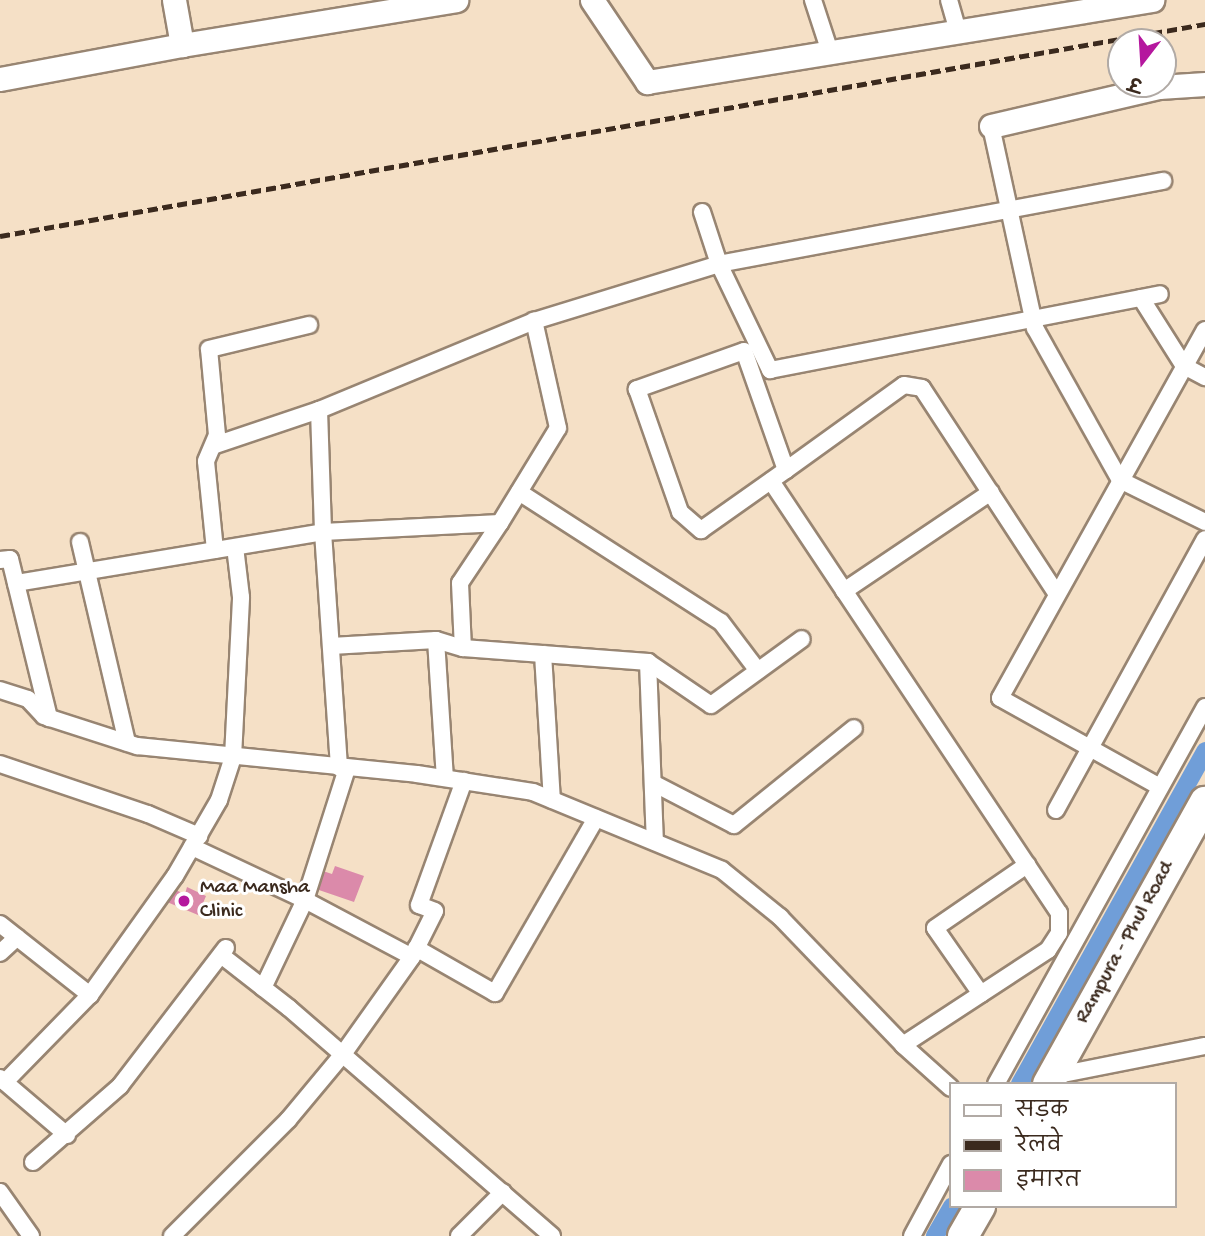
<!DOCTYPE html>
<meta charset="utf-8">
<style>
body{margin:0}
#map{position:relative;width:1205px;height:1236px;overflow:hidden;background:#f5e0c6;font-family:"Gochi Hand","Playpen Sans Deva",sans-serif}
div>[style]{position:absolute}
.canal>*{height:18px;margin:-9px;padding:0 9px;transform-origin:9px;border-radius:9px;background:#709ed8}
.building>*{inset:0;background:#db8aaa}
.roads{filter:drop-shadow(2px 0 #988572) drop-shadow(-2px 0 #988572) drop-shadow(0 2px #988572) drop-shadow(0 -2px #988572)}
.street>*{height:16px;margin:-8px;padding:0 8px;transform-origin:8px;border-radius:8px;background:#fff}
.secondary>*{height:23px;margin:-11.5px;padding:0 11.5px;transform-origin:11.5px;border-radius:11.5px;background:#fff}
.highway>*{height:30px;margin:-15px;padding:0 15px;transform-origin:15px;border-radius:15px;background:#fff}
.rail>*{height:5px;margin-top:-2.5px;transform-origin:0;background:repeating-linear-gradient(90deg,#3b2a1e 0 10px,transparent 0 15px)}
.dots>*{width:19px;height:19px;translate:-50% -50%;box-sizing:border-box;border:4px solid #fff;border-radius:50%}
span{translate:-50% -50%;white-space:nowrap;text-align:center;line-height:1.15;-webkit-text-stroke:6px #fff;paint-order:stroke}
.poi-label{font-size:21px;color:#3b2a1e}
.left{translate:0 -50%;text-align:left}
.street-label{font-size:21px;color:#3b2a1e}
.legend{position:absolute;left:949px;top:1082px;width:228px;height:126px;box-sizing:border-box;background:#fff;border:2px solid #b1aaa5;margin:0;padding:9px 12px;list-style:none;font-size:21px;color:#3b2a1e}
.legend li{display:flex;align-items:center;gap:14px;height:35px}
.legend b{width:35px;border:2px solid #b1aaa5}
.north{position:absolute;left:1107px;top:28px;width:70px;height:70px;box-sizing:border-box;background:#fff;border:2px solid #b1aaa5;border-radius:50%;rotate:197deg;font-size:19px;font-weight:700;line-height:28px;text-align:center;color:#3b2a1e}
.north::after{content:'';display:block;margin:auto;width:24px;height:32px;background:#b5179e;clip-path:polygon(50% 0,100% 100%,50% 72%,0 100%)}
</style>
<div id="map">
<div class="canal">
<i style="left:1020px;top:1084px;width:381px;rotate:-60.9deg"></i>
<i style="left:935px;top:1236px;width:34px;rotate:-60deg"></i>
</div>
<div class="building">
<i style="clip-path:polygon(335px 866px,364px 876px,354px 902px,316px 889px,323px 871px,332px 874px)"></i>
<i style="clip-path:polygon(187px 887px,206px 896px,198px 915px,167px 902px,173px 889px,185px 894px)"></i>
</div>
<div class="roads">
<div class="street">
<i style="left:813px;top:0;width:55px;rotate:71.9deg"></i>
<i style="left:949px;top:0;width:32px;rotate:74deg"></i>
<i style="left:991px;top:126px;width:207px;rotate:77.7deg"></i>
<i style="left:1035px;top:328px;width:174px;rotate:60.8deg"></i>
<i style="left:1120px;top:480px;width:95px;rotate:26.3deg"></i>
<i style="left:702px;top:212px;width:55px;rotate:71.9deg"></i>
<i style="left:719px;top:264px;width:118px;rotate:64.3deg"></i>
<i style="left:770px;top:370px;width:397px;rotate:-11deg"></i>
<i style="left:1141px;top:298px;width:80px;rotate:57.7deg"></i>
<i style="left:1184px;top:366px;width:24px;rotate:28deg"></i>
<i style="left:319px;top:410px;width:122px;rotate:88.1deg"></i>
<i style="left:323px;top:532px;width:236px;rotate:86.1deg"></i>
<i style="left:215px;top:445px;width:110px;rotate:-18.6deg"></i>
<i style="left:319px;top:410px;width:233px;rotate:-22.5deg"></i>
<i style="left:534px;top:321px;width:194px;rotate:-17.1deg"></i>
<i style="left:719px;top:264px;width:452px;rotate:-10.6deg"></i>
<i style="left:786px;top:470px;width:126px;rotate:-109.4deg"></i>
<i style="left:744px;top:351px;width:114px;rotate:160.4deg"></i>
<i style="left:637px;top:389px;width:130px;rotate:70.7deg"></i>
<i style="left:680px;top:512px;width:28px;rotate:41deg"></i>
<i style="left:701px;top:530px;width:104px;rotate:-35.2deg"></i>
<i style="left:786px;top:470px;width:145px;rotate:-35.8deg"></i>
<i style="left:904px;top:385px;width:18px;rotate:9deg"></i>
<i style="left:922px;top:388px;width:246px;rotate:56.8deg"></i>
<i style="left:771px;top:481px;width:519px;rotate:56.31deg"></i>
<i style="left:1059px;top:913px;width:20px;rotate:90deg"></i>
<i style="left:1059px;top:933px;width:20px;rotate:123deg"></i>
<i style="left:1048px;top:950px;width:173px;rotate:146.8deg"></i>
<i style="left:519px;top:492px;width:240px;rotate:32.8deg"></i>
<i style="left:721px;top:622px;width:61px;rotate:52.9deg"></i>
<i style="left:500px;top:523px;width:111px;rotate:-58.6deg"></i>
<i style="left:558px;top:428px;width:110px;rotate:-102.6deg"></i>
<i style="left:80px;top:542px;width:206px;rotate:76.8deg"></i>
<i style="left:215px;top:550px;width:89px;rotate:-95.8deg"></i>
<i style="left:206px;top:461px;width:28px;rotate:-67deg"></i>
<i style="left:217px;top:435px;width:86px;rotate:-95.3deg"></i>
<i style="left:209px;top:349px;width:103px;rotate:-13.5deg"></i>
<i style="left:0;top:560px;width:10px;rotate:-6deg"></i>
<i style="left:10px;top:559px;width:164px;rotate:76.2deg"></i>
<i style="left:16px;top:583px;width:311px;rotate:-9.4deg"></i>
<i style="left:323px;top:532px;width:177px;rotate:-2.9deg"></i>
<i style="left:500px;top:523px;width:72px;rotate:123.7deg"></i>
<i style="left:460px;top:583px;width:65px;rotate:87.4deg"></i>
<i style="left:844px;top:591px;width:177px;rotate:-34deg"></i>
<i style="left:436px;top:640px;width:138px;rotate:86.3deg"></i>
<i style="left:331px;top:646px;width:105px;rotate:-3.3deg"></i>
<i style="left:436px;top:640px;width:28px;rotate:17deg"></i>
<i style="left:463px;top:648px;width:186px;rotate:4.3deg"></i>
<i style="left:648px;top:662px;width:180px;rotate:87.8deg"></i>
<i style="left:543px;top:654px;width:146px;rotate:86.5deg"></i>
<i style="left:648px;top:662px;width:76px;rotate:34.3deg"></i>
<i style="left:711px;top:705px;width:112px;rotate:-36deg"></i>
<i style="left:0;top:690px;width:29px;rotate:18deg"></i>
<i style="left:28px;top:699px;width:23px;rotate:47deg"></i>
<i style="left:44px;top:716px;width:98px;rotate:17.9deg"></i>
<i style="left:137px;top:746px;width:281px;rotate:5.7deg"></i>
<i style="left:417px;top:774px;width:117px;rotate:8.8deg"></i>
<i style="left:533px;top:792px;width:204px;rotate:22.4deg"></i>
<i style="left:722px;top:870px;width:75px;rotate:39deg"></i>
<i style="left:780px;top:917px;width:178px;rotate:46.1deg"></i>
<i style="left:903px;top:1045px;width:64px;rotate:41.9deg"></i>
<i style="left:0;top:764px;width:156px;rotate:18.7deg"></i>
<i style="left:148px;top:814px;width:56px;rotate:23.3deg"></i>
<i style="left:653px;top:783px;width:91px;rotate:27.4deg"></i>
<i style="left:734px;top:825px;width:154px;rotate:-38.9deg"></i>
<i style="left:1160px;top:787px;width:183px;rotate:-150.9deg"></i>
<i style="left:1000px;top:698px;width:421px;rotate:-60.9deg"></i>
<i style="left:1056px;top:810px;width:309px;rotate:-61.2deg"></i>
<i style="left:192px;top:847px;width:125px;rotate:25.1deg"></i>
<i style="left:305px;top:900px;width:121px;rotate:28deg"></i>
<i style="left:0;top:924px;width:115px;rotate:38.3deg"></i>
<i style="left:416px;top:948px;width:91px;rotate:29.7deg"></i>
<i style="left:495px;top:993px;width:202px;rotate:-60deg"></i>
<i style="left:0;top:953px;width:23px;rotate:-43deg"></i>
<i style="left:221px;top:955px;width:86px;rotate:37.9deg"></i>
<i style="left:289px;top:1008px;width:348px;rotate:40.9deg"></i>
<i style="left:263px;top:988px;width:98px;rotate:-64.5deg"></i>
<i style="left:305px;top:900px;width:139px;rotate:-72.3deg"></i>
<i style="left:981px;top:994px;width:80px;rotate:-124.9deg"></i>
<i style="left:935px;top:928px;width:112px;rotate:-34.4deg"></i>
<i style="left:1053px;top:1076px;width:155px;rotate:-11.2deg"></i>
<i style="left:0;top:1078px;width:88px;rotate:40.4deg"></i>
<i style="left:5px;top:1082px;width:122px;rotate:-45.7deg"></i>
<i style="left:90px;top:995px;width:146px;rotate:-54.5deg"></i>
<i style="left:175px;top:876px;width:88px;rotate:-59.9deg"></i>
<i style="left:219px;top:800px;width:45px;rotate:-72deg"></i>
<i style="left:233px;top:757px;width:160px;rotate:-87.1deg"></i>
<i style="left:241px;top:597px;width:50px;rotate:-96.8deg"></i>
<i style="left:996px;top:1084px;width:431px;rotate:-61deg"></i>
<i style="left:33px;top:1162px;width:116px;rotate:-41.1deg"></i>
<i style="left:120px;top:1086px;width:174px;rotate:-52.5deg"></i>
<i style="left:0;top:1192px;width:54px;rotate:54.8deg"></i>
<i style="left:172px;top:1236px;width:164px;rotate:-45deg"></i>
<i style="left:288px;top:1120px;width:86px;rotate:-50.2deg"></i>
<i style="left:343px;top:1054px;width:119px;rotate:-54.6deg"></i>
<i style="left:412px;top:957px;width:51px;rotate:-63.4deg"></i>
<i style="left:435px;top:911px;width:17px;rotate:-159deg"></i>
<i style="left:419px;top:905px;width:132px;rotate:-70.1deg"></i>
<i style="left:459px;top:1236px;width:62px;rotate:-45deg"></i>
<i style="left:912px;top:1236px;width:82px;rotate:-61.6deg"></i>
</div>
<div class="secondary">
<i style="left:174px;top:0;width:46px;rotate:79.9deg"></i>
<i style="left:592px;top:0;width:99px;rotate:56.1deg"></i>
<i style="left:647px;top:82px;width:512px;rotate:-9.22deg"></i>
<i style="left:0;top:79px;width:185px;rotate:-10.6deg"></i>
<i style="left:182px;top:45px;width:278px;rotate:-9.3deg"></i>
<i style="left:991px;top:126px;width:172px;rotate:-13.1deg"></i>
<i style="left:1159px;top:87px;width:46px;rotate:-3.7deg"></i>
</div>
<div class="highway">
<i style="left:1048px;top:1084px;width:323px;rotate:-60.9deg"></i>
<i style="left:963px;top:1236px;width:34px;rotate:-60deg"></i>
</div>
</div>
<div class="rail">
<i style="left:0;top:236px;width:1224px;rotate:-9.98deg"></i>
</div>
<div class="dots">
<i style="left:184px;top:901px;background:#b5179e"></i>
</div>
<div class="poi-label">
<span class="left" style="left:200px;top:901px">Maa Mansha<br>Clinic</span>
</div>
<div class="street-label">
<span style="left:1126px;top:943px;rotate:-61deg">Rampura - Phul Road</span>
</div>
<ul class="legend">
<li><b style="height:9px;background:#fff"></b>सड़क</li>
<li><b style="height:9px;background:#3b2a1e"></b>रेलवे</li>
<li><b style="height:19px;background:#db8aaa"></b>इमारत</li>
</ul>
<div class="north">उ</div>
</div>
